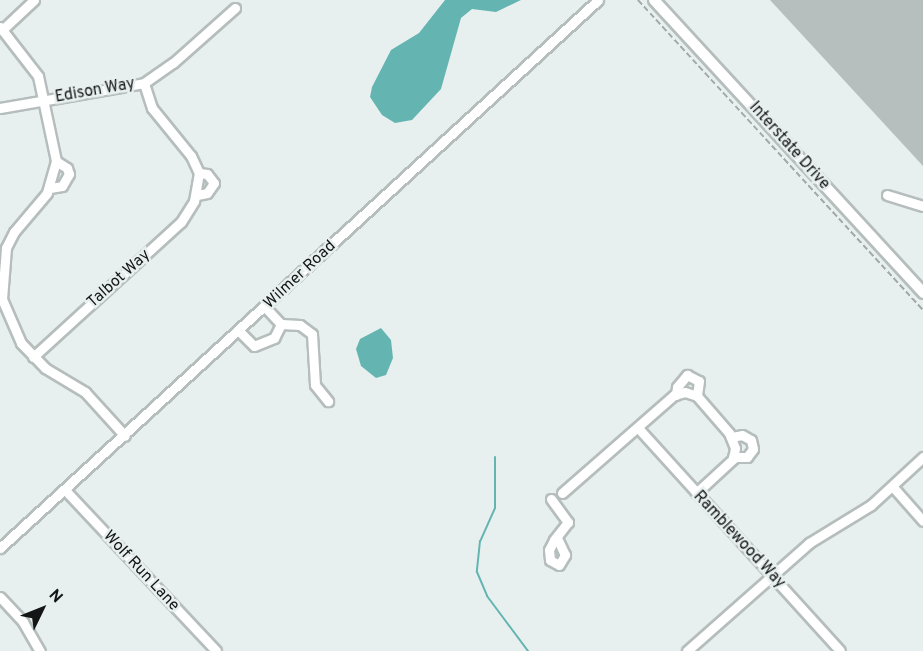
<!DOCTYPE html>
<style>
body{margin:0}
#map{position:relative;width:923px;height:651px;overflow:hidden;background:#e8f0ef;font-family:Overpass,sans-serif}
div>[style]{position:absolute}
.water>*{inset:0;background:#64b5b2}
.stream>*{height:2px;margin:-1px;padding:0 1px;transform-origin:1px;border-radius:1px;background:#64b5b2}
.building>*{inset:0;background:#b7bfbe}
.path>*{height:1.5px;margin-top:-0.75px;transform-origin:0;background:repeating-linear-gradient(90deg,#a2a8a8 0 6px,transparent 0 9px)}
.roads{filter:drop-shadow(2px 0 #b6bdbd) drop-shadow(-2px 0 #b6bdbd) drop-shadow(0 2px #b6bdbd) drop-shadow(0 -2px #b6bdbd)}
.minor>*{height:9px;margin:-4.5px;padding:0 4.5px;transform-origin:4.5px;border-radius:4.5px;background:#fff}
.major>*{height:10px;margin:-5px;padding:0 5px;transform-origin:5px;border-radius:5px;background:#fff}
span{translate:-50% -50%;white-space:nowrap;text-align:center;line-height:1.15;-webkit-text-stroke:5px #e8f0ef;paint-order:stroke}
.street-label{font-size:16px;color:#141616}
.north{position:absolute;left:12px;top:579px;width:60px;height:60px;-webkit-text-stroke:4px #e8f0ef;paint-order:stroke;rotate:47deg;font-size:16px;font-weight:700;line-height:24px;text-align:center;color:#141616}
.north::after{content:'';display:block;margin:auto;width:21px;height:27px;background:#141616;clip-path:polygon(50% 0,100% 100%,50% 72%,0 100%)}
</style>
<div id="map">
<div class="water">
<i style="clip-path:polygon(445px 0,521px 0,496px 12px,472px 9px,461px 18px,441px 89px,412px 120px,395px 123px,382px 115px,370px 97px,372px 87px,391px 50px,419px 33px)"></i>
<i style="clip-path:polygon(381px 328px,391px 340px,393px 358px,386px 375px,376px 378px,361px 366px,356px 349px,360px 339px)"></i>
</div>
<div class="stream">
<i style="left:495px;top:457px;width:51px;rotate:90deg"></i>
<i style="left:495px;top:508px;width:36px;rotate:114deg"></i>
<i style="left:480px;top:541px;width:31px;rotate:96deg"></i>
<i style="left:477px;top:572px;width:26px;rotate:67deg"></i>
<i style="left:487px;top:596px;width:69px;rotate:53.3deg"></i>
</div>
<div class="building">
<i style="clip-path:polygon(770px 0,923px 0,923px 166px)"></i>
</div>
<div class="path">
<i style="left:638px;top:0;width:421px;rotate:47.4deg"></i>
</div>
<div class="roads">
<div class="minor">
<i style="left:0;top:27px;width:62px;rotate:52.2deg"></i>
<i style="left:38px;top:76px;width:87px;rotate:78deg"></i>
<i style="left:56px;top:161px;width:33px;rotate:106deg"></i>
<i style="left:47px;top:193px;width:51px;rotate:130.2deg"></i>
<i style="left:14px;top:232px;width:18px;rotate:117deg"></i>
<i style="left:6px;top:248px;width:51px;rotate:94.5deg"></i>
<i style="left:2px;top:299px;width:48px;rotate:66.6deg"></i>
<i style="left:21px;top:343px;width:35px;rotate:46deg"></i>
<i style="left:45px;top:368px;width:47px;rotate:31deg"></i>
<i style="left:85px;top:392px;width:59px;rotate:47.7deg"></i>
<i style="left:2px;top:30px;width:44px;rotate:-43.2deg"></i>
<i style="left:0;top:108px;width:146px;rotate:-9.8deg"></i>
<i style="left:144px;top:83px;width:35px;rotate:-35deg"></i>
<i style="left:173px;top:63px;width:83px;rotate:-41.6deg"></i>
<i style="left:50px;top:188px;width:12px;rotate:-9deg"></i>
<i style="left:62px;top:186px;width:14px;rotate:-60deg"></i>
<i style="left:69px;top:174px;width:6px;rotate:-108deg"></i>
<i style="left:67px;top:168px;width:13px;rotate:-148deg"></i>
<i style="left:197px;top:195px;width:10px;rotate:-11deg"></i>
<i style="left:207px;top:193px;width:12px;rotate:-55deg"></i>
<i style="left:214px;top:183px;width:11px;rotate:-128deg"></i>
<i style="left:207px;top:174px;width:8px;rotate:-173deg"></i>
<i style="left:887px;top:195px;width:38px;rotate:17deg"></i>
<i style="left:265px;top:307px;width:23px;rotate:47deg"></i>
<i style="left:281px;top:324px;width:19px;rotate:3deg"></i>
<i style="left:300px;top:325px;width:15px;rotate:37deg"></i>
<i style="left:312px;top:334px;width:51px;rotate:86.6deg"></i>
<i style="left:315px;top:385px;width:21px;rotate:51deg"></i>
<i style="left:239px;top:331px;width:21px;rotate:45deg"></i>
<i style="left:254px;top:346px;width:22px;rotate:-22deg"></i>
<i style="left:274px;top:338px;width:16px;rotate:-63deg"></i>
<i style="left:33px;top:357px;width:200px;rotate:-42.4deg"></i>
<i style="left:181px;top:222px;width:25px;rotate:-58deg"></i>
<i style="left:194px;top:201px;width:28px;rotate:-80deg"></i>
<i style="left:199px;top:173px;width:19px;rotate:-115deg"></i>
<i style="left:191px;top:156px;width:62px;rotate:-129.1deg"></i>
<i style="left:152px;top:108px;width:26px;rotate:-108deg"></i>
<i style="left:676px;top:395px;width:8px;rotate:-83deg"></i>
<i style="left:677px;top:387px;width:16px;rotate:-50deg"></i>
<i style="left:687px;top:375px;width:13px;rotate:27deg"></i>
<i style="left:699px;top:381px;width:15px;rotate:98deg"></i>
<i style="left:639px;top:429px;width:299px;rotate:47.8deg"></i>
<i style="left:731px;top:437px;width:11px;rotate:-10deg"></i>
<i style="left:742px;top:435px;width:10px;rotate:29deg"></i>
<i style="left:751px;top:440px;width:9px;rotate:77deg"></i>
<i style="left:753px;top:449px;width:10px;rotate:127deg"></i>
<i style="left:747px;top:457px;width:14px;rotate:180deg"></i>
<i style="left:893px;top:487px;width:45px;rotate:48.6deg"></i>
<i style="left:66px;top:491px;width:219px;rotate:46.8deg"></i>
<i style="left:562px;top:493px;width:149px;rotate:-41.2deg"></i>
<i style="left:674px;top:395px;width:11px;rotate:-15deg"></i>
<i style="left:685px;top:392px;width:13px;rotate:18deg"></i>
<i style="left:697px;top:396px;width:49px;rotate:49.1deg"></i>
<i style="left:729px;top:433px;width:16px;rotate:68deg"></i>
<i style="left:735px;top:448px;width:11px;rotate:100deg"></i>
<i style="left:733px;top:459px;width:50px;rotate:137.4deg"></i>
<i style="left:551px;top:499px;width:29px;rotate:54deg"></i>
<i style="left:568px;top:522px;width:23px;rotate:128deg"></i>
<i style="left:554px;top:540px;width:11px;rotate:117deg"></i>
<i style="left:549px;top:550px;width:10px;rotate:84deg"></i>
<i style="left:550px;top:560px;width:10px;rotate:29deg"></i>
<i style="left:559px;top:565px;width:12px;rotate:-59deg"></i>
<i style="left:565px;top:555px;width:19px;rotate:-115deg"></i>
<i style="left:0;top:548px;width:811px;rotate:-42.5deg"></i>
<i style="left:0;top:597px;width:34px;rotate:47deg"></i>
<i style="left:23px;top:622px;width:34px;rotate:60deg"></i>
<i style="left:687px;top:651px;width:163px;rotate:-41.5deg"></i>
<i style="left:809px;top:543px;width:73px;rotate:-31.5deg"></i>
<i style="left:871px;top:505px;width:71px;rotate:-42.7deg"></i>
</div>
<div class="major">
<i style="left:654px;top:0;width:398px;rotate:47.4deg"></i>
</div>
</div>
<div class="street-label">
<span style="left:95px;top:91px;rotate:-10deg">Edison Way</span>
<span style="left:789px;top:146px;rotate:48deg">Interstate Drive</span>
<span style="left:300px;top:275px;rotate:-43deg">Wilmer Road</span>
<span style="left:119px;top:279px;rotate:-42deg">Talbot Way</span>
<span style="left:739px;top:540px;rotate:47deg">Ramblewood Way</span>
<span style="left:141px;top:571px;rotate:47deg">Wolf Run Lane</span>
</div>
<div class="north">N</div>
</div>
